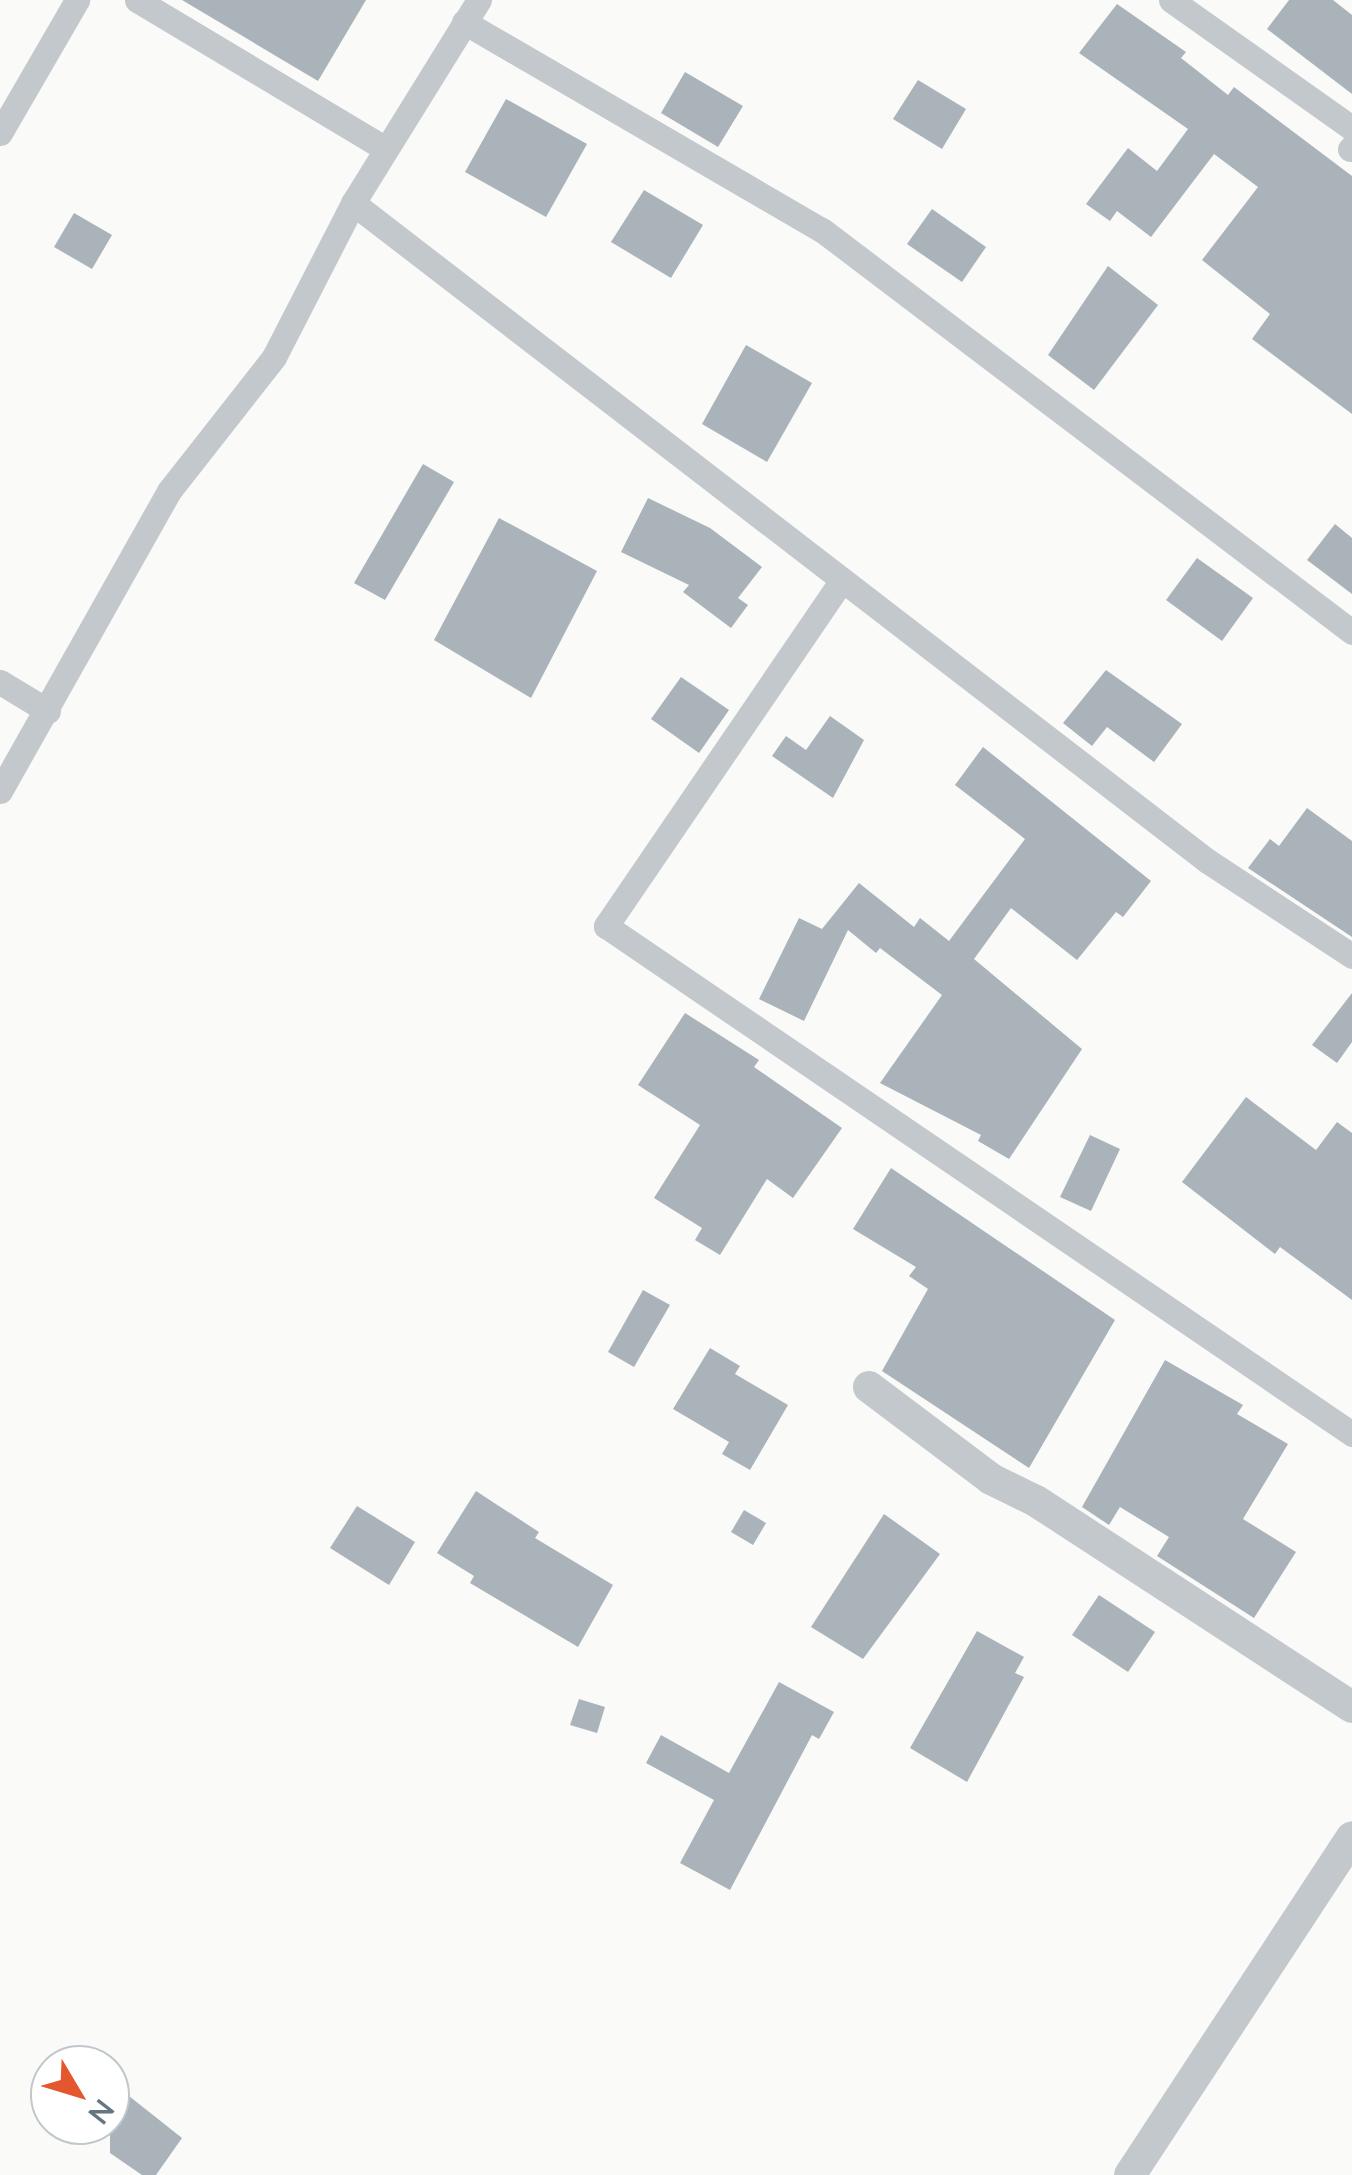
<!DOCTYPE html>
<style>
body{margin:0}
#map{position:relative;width:1352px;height:2175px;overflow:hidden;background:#fafaf8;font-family:Lato,sans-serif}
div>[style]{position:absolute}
.building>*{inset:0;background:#aab3b9}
.minor>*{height:25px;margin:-12.5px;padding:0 12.5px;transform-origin:12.5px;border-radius:12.5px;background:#c3c8cc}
.tertiary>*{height:32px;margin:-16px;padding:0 16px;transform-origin:16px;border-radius:16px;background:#c3c8cc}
span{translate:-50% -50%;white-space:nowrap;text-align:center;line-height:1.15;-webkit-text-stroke:10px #fff;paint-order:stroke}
.north{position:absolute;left:30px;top:2045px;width:100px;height:100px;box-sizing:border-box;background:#fff;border:2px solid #c1c8cd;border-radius:50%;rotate:128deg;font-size:28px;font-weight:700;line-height:40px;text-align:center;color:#657683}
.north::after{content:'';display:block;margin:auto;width:35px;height:45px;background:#e4572e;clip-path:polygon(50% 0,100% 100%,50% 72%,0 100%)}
</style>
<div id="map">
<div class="building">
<i style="clip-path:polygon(182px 0,366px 0,318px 81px)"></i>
<i style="clip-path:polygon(1289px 0,1333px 0,1352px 15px,1352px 94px,1267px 29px)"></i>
<i style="clip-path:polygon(1117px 4px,1186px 52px,1181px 58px,1228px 95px,1234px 87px,1352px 176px,1352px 414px,1252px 339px,1270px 314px,1202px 260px,1258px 187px,1214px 154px,1151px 237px,1117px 211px,1110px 221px,1086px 204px,1128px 148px,1157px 171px,1188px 129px,1079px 53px)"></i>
<i style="clip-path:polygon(685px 72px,743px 106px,718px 147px,661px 113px)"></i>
<i style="clip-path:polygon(918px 80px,966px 109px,942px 149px,893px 119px)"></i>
<i style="clip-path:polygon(506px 99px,587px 144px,546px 217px,465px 172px)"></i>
<i style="clip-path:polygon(644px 190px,703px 225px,671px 278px,611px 242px)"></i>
<i style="clip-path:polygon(932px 209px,986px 247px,962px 282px,907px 244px)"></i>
<i style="clip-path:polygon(74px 213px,112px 235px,92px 269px,54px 247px)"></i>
<i style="clip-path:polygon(1108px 266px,1158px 305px,1094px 390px,1048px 355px)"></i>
<i style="clip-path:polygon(746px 345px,812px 383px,767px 462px,702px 424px)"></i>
<i style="clip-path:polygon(423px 464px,454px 482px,385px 600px,354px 583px)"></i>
<i style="clip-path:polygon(648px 498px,710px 528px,762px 567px,738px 598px,748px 605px,731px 628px,683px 592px,689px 585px,621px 552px)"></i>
<i style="clip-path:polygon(499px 518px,597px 571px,531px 698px,434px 640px)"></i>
<i style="clip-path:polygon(1335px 524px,1352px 538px,1352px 594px,1307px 560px)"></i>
<i style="clip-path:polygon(1197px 558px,1253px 598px,1222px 641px,1166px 600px)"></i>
<i style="clip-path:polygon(1106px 670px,1182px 724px,1154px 762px,1107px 727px,1092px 746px,1063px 723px)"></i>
<i style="clip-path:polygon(681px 677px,729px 710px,699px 753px,651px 719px)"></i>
<i style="clip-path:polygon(830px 716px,864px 740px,833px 798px,772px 756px,786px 736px,806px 750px)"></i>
<i style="clip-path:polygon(983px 747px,1151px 881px,1123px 917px,1116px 912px,1077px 960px,1011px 908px,974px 959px,1082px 1049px,1009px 1159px,978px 1141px,981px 1135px,880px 1083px,942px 995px,880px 948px,876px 953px,848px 930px,804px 1021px,759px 999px,799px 918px,822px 929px,859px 883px,914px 927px,920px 918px,949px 941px,1025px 839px,955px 785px)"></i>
<i style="clip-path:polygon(1307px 808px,1352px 841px,1352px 937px,1248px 868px,1270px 839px,1279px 846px)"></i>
<i style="clip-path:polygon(1352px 993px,1352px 1042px,1337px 1063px,1312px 1045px)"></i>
<i style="clip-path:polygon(685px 1013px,759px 1060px,754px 1067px,842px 1128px,793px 1198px,767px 1179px,720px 1255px,695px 1240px,702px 1228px,654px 1198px,700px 1125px,638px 1085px)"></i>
<i style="clip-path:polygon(1246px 1097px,1316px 1150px,1337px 1122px,1352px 1133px,1352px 1300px,1280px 1247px,1275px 1254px,1182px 1182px)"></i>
<i style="clip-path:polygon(1090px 1135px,1120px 1149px,1091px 1211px,1060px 1197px)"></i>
<i style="clip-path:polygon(891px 1168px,1115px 1320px,1029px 1468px,882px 1371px,928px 1289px,909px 1276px,916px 1267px,853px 1229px)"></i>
<i style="clip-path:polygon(643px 1290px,670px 1305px,634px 1367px,608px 1352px)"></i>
<i style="clip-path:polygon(710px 1348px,740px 1366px,735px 1374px,788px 1405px,750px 1470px,722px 1454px,729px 1442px,673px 1409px)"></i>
<i style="clip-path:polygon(1165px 1360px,1243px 1405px,1237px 1414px,1288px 1444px,1243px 1519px,1296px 1552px,1254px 1618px,1157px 1556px,1169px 1537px,1120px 1507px,1109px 1525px,1082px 1507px)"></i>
<i style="clip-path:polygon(476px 1491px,539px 1532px,535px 1538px,613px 1585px,578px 1647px,470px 1583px,474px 1576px,437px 1553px)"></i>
<i style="clip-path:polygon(357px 1506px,415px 1542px,389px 1585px,330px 1548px)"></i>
<i style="clip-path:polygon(744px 1510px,766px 1523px,753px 1545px,731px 1532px)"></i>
<i style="clip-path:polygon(884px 1514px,940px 1554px,863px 1659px,811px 1627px)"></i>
<i style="clip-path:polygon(1099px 1595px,1155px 1632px,1128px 1672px,1072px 1635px)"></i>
<i style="clip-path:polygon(977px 1631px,1024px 1657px,1015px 1673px,1024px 1677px,967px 1782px,910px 1748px)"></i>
<i style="clip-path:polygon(779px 1682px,834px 1712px,819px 1739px,812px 1735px,730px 1890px,680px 1863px,714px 1800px,646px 1763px,661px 1735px,729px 1773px)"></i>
<i style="clip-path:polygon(579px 1699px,605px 1707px,597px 1733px,570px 1725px)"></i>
<i style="clip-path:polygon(110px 2081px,182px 2138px,156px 2175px,142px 2175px,110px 2153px)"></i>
</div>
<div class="minor">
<i style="left:137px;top:0;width:290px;rotate:30.9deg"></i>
<i style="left:1171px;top:0;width:222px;rotate:35.3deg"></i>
<i style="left:464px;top:22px;width:414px;rotate:30.2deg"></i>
<i style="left:822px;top:230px;width:665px;rotate:37.18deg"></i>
<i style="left:0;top:133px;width:154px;rotate:-59.9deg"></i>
<i style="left:1350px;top:149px;width:3px;rotate:-45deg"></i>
<i style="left:353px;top:203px;width:1077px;rotate:37.6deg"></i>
<i style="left:1206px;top:860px;width:175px;rotate:33.3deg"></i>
<i style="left:842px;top:580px;width:419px;rotate:124.3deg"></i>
<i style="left:606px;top:926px;width:903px;rotate:34.25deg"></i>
<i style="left:0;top:682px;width:56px;rotate:31.1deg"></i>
<i style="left:0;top:791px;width:344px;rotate:-60.6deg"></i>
<i style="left:169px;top:491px;width:170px;rotate:-51.9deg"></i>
<i style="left:274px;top:357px;width:173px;rotate:-62.8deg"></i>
<i style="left:353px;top:203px;width:239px;rotate:-58.2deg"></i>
</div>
<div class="tertiary">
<i style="left:869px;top:1387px;width:153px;rotate:37deg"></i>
<i style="left:991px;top:1479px;width:50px;rotate:26.1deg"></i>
<i style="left:1036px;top:1501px;width:377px;rotate:33.1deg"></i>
<i style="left:1130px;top:2175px;width:404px;rotate:-56.7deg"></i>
</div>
<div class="north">N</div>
</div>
